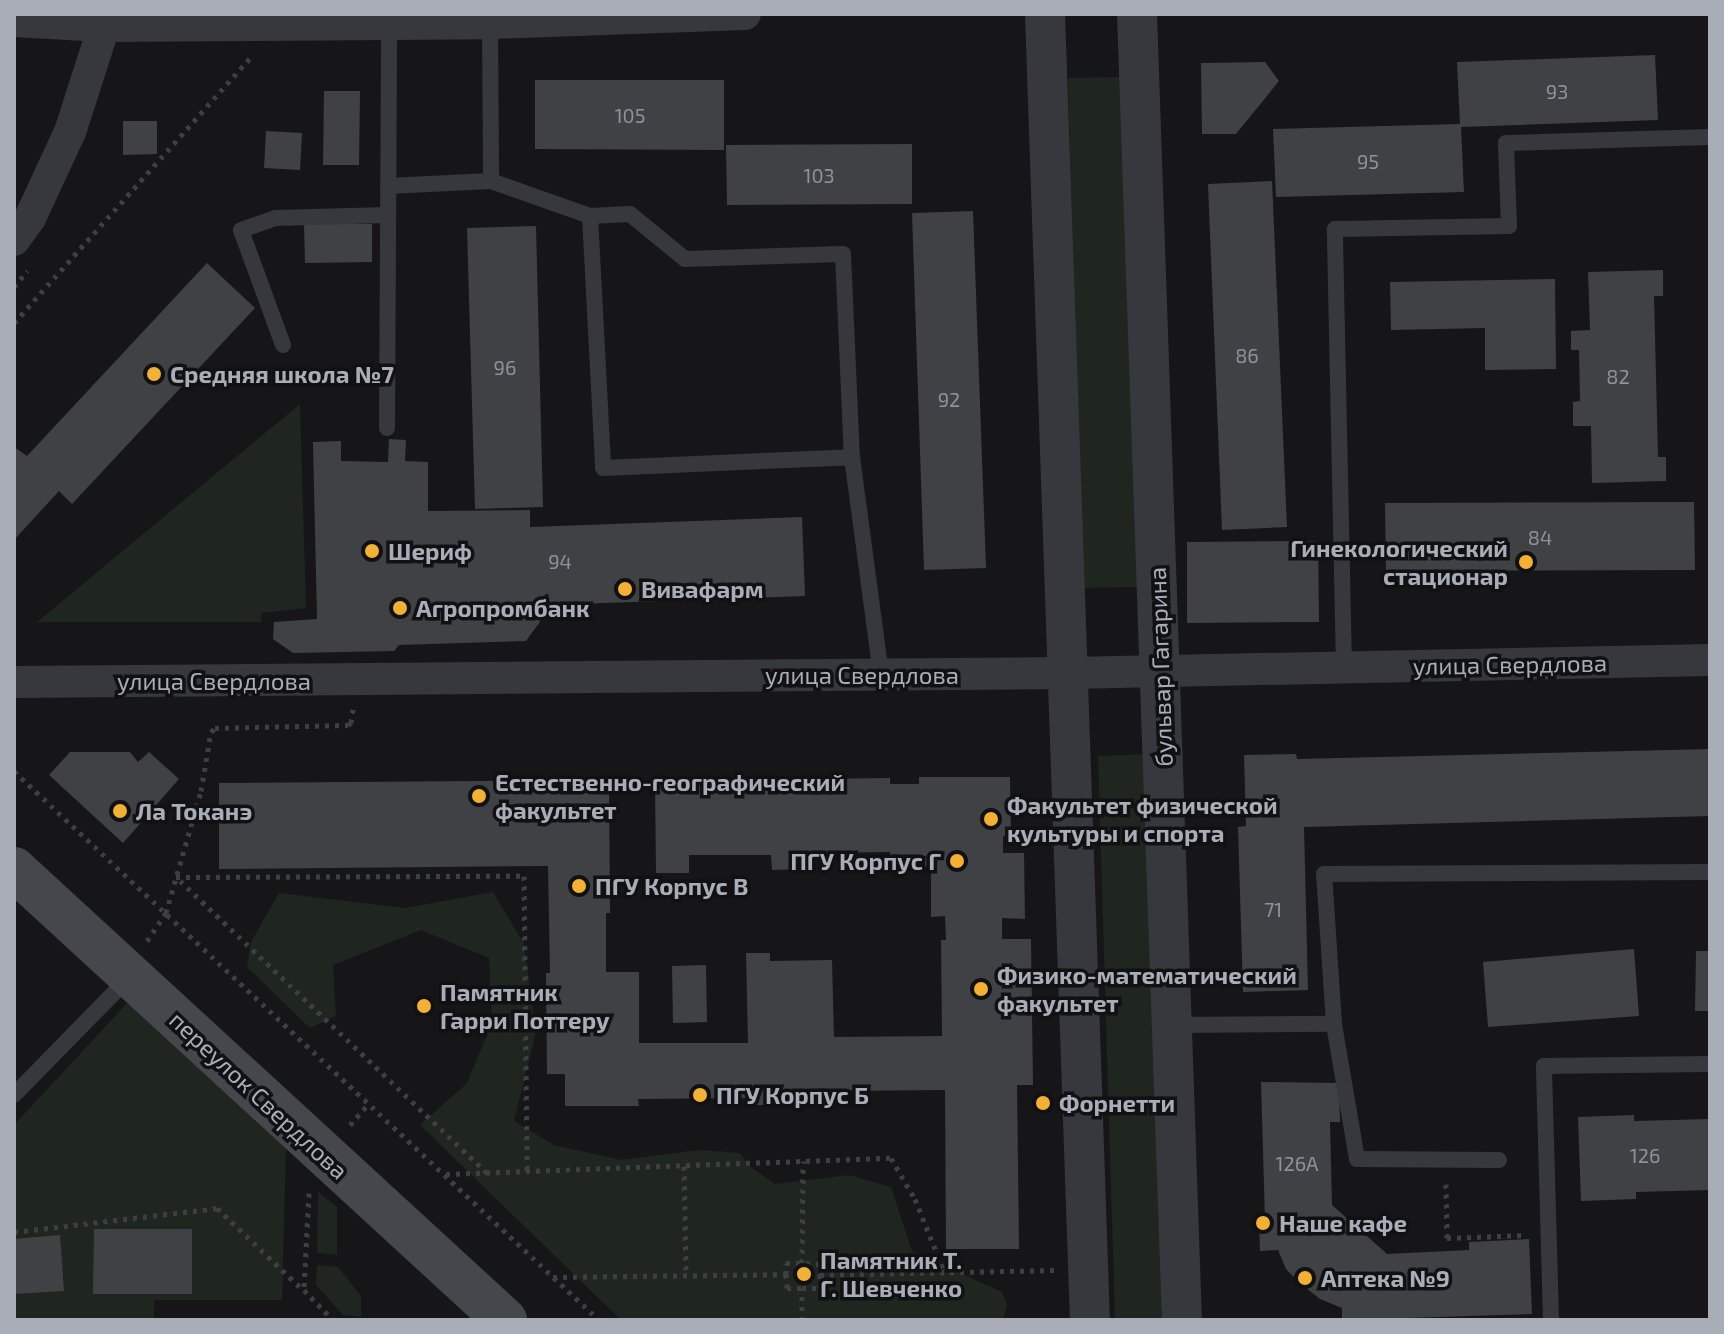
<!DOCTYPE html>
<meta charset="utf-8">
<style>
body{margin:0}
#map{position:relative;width:1724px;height:1334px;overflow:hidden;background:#161618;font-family:"Exo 2",sans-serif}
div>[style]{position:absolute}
.green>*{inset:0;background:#1e261f}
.building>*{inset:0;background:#404145}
.path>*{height:5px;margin-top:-2.5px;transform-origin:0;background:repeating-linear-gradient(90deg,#3d3f44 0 4px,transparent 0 10px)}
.service>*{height:16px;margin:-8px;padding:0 8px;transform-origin:8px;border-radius:8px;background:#37383d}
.minor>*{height:32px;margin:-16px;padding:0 16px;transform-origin:16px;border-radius:16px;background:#37383d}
.tertiary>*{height:40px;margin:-20px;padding:0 20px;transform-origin:20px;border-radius:20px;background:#37383d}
.secondary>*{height:44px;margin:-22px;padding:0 22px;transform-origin:22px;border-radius:22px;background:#45474d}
.dots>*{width:22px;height:22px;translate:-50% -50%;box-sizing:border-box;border:4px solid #111113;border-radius:50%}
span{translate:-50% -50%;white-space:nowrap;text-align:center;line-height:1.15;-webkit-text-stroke:7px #111113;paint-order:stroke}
.number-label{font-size:20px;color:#8e929b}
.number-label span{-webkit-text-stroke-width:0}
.poi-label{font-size:24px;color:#a8adb8;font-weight:700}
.left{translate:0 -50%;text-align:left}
.right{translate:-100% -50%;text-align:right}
.street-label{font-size:24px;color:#a8adb8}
.frame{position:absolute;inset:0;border:16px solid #a8adb8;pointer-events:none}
</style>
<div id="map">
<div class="green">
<i style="clip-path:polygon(1124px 77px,1138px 587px,1082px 588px,1068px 78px)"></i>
<i style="clip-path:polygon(300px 404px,306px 608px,261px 613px,261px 622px,37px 622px)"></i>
<i style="clip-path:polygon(1148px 754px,1164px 1320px,1115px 1320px,1098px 756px)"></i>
<i style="clip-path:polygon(493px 892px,524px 944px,536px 1032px,514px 1121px,554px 1145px,621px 1160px,699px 1150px,740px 1153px,751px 1167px,775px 1184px,849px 1175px,891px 1187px,912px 1251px,1002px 1292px,1007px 1305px,1003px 1320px,621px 1320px,420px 1125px,467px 1083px,492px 1023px,489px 958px,421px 930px,333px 965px,336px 1016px,310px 1028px,247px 967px,251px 942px,279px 893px,405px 908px)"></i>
<i style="clip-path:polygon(129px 1001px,286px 1147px,282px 1300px,154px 1300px,154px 1320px,14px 1320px,14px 1125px)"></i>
<i style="clip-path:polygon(318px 1192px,337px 1207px,337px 1255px,317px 1253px)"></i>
<i style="clip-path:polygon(317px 1265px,338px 1267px,361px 1296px,361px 1317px,343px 1315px,316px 1285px)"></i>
</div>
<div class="building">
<i style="clip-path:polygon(1655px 55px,1658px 120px,1461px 127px,1464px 192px,1276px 197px,1273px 129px,1460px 124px,1457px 62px)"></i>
<i style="clip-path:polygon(1265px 62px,1279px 81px,1236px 134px,1202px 134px,1201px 63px)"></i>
<i style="clip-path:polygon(535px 80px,724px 80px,724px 150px,535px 149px)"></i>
<i style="clip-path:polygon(324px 91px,360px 91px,359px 165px,323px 165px)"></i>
<i style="clip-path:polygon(123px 121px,157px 121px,157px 154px,123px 155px)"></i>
<i style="clip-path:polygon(266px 131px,302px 133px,300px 170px,264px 168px)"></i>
<i style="clip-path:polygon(912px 144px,912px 204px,727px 205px,726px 145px)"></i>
<i style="clip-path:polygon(1272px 181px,1287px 527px,1222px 530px,1208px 184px)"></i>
<i style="clip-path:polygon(973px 211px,986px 568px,924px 570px,912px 213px)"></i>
<i style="clip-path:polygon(304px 224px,372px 224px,372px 262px,305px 263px)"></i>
<i style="clip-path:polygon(536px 226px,543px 507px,475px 509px,467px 228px)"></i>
<i style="clip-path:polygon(207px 263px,255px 308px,72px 504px,59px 491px,14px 540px,14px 447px,27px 456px)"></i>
<i style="clip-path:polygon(1663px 270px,1663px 296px,1654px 296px,1658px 457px,1666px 457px,1666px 481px,1592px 483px,1591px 426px,1573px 426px,1573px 402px,1580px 401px,1579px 350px,1571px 350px,1571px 331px,1590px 330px,1588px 272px)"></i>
<i style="clip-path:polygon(1555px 279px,1556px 369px,1485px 370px,1485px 328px,1391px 330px,1390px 282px)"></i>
<i style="clip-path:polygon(389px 439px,406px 440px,405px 461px,428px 462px,428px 511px,530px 510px,530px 527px,802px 517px,805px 596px,547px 605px,547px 612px,526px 641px,399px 645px,394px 651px,293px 653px,273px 639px,274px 622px,317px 619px,313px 442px,341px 441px,341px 461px,388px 462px)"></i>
<i style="clip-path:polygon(1694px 502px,1695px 570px,1386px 571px,1385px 503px)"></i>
<i style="clip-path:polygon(1318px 541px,1319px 622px,1187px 623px,1187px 542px)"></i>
<i style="clip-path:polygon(1710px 749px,1710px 816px,1304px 827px,1308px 990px,1243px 992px,1238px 827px,1246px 826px,1244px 755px,1296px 754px,1297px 759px)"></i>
<i style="clip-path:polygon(70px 752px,130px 752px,138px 762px,149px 752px,179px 779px,123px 843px,49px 775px)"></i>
<i style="clip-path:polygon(919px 777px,1010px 777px,1011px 836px,1003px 836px,1003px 853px,1024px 853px,1025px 919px,1002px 918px,1002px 939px,1031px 939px,1033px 1085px,1017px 1085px,1019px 1249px,946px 1249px,945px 1090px,834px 1091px,835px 1105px,750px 1105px,750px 1098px,638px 1099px,639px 1106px,565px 1106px,565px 1074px,547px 1074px,546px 973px,550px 973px,548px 866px,219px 869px,219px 783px,609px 780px,610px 913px,606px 913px,606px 972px,639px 972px,639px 1043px,748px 1043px,746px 953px,770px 953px,770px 961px,832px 960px,834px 1037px,942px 1036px,941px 940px,946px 940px,945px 916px,931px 917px,931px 867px,890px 867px,890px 852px,806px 853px,806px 869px,772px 870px,771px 855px,689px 855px,689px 873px,656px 873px,655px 782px,772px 780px,772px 785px,805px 785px,805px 779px,890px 778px,890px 784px,919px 784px)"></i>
<i style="clip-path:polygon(1634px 949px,1639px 1016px,1488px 1027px,1483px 962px)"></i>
<i style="clip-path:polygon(1696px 951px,1710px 951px,1710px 1011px,1695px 1011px)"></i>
<i style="clip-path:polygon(706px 965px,707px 1022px,673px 1023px,672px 966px)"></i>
<i style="clip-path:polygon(1261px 1082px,1339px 1083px,1340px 1122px,1330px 1122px,1332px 1205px,1387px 1254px,1469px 1250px,1469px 1242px,1529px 1239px,1532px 1314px,1342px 1320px,1342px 1308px,1320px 1299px,1301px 1284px,1286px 1269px,1278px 1250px,1260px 1251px,1259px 1219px,1265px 1220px)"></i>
<i style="clip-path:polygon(1634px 1115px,1634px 1121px,1710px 1119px,1710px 1190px,1636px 1192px,1636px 1199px,1581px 1201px,1578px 1117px)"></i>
<i style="clip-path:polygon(94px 1229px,192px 1229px,192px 1294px,93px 1294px)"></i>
<i style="clip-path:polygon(60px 1235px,64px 1291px,14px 1294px,14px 1239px)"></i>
</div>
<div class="path">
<i style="left:14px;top:287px;width:21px;rotate:-51deg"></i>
<i style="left:14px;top:323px;width:358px;rotate:-48.3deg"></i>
<i style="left:14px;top:771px;width:802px;rotate:43.18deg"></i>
<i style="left:147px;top:941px;width:34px;rotate:-56deg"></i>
<i style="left:166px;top:913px;width:127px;rotate:-74deg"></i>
<i style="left:201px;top:791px;width:60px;rotate:-80.4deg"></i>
<i style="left:211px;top:732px;width:6px;rotate:-45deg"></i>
<i style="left:215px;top:728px;width:133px;rotate:-1.3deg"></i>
<i style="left:348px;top:725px;width:4px;rotate:-34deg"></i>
<i style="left:351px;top:723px;width:14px;rotate:-82deg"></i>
<i style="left:350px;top:1125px;width:29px;rotate:-49deg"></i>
<i style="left:684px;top:1166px;width:109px;rotate:88.9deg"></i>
<i style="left:487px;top:1173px;width:429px;rotate:-136.4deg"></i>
<i style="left:176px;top:877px;width:348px;rotate:-0.2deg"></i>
<i style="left:524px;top:876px;width:295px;rotate:89.4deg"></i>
<i style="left:446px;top:1174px;width:445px;rotate:-2.1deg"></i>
<i style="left:891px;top:1158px;width:48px;rotate:59.7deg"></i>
<i style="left:915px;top:1199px;width:78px;rotate:68.1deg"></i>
<i style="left:1446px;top:1184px;width:54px;rotate:88.9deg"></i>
<i style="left:1447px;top:1238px;width:80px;rotate:-2.1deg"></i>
<i style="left:309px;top:1193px;width:97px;rotate:93deg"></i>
<i style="left:304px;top:1290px;width:42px;rotate:46deg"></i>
<i style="left:14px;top:1232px;width:204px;rotate:-6.7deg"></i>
<i style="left:217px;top:1208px;width:119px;rotate:43.6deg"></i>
<i style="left:786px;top:1274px;width:11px;rotate:-90deg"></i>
<i style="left:786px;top:1263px;width:16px"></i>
<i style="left:820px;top:1275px;width:234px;rotate:-1.2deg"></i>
<i style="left:553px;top:1277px;width:233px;rotate:-0.7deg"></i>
<i style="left:786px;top:1274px;width:14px;rotate:86deg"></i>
<i style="left:787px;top:1288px;width:15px"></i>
<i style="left:802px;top:1320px;width:32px;rotate:-90deg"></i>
<i style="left:802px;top:1288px;width:18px"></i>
<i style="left:820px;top:1288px;width:24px;rotate:-90deg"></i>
<i style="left:820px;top:1264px;width:18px;rotate:-177deg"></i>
<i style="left:802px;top:1263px;width:102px;rotate:-89.4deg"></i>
</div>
<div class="service">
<i style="left:490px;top:23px;width:158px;rotate:89.6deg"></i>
<i style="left:491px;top:181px;width:105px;rotate:19.5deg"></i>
<i style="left:590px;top:216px;width:40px;rotate:-2.9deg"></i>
<i style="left:630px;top:214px;width:71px;rotate:39.3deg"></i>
<i style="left:685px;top:259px;width:158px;rotate:-1.8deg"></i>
<i style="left:843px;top:254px;width:203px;rotate:87.5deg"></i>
<i style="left:852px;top:457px;width:219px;rotate:82.4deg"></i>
<i style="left:388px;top:186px;width:103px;rotate:-2.8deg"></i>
<i style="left:590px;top:216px;width:252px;rotate:87deg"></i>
<i style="left:603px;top:468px;width:249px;rotate:-2.5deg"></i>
<i style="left:283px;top:345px;width:122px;rotate:-110.1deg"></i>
<i style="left:241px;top:230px;width:36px;rotate:-19deg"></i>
<i style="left:275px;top:218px;width:113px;rotate:-1.5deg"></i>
<i style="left:387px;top:428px;width:405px;rotate:-89.7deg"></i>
<i style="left:1344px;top:668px;width:439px;rotate:-91.2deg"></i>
<i style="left:1335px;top:229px;width:174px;rotate:-1deg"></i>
<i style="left:1509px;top:226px;width:83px;rotate:-92.1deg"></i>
<i style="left:1506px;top:143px;width:204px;rotate:-1.7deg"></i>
<i style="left:1172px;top:1025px;width:162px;rotate:-0.4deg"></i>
<i style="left:14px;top:1095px;width:144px;rotate:-45.6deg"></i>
<i style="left:115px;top:992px;width:20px;rotate:-57deg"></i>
<i style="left:1499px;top:1160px;width:142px;rotate:-179.6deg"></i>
<i style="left:1357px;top:1159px;width:137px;rotate:-99.7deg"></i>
<i style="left:1334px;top:1024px;width:150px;rotate:-93.8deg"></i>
<i style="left:1324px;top:874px;width:386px;rotate:-0.3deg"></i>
<i style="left:1551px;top:1320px;width:254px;rotate:-91.6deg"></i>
<i style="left:1544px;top:1066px;width:166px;rotate:-0.7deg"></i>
</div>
<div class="minor">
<i style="left:14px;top:21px;width:90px;rotate:3.2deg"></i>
<i style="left:104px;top:26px;width:386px;rotate:-0.4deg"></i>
<i style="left:490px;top:23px;width:255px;rotate:-2deg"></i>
<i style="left:14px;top:240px;width:27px;rotate:-54deg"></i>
<i style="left:30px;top:218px;width:95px;rotate:-65.1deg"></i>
<i style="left:70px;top:132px;width:111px;rotate:-72.2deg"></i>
<i style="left:14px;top:682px;width:1054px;rotate:-0.49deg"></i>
<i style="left:1068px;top:673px;width:642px;rotate:-1.16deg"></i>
</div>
<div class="tertiary">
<i style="left:1045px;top:14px;width:1307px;rotate:88.03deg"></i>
<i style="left:1137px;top:14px;width:1307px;rotate:88.03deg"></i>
</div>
<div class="secondary">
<i style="left:14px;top:869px;width:667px;rotate:42.57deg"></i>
</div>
<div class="dots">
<i style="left:154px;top:374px;background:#f2b134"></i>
<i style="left:372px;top:551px;background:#f2b134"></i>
<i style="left:1526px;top:562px;background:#f2b134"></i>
<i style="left:625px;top:589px;background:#f2b134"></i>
<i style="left:400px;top:608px;background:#f2b134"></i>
<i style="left:479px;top:796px;background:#f2b134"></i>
<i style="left:120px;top:811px;background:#f2b134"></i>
<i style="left:991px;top:819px;background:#f2b134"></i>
<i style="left:957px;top:861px;background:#f2b134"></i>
<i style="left:579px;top:886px;background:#f2b134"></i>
<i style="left:981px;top:989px;background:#f2b134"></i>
<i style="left:424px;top:1006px;background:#f2b134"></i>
<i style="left:700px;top:1095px;background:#f2b134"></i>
<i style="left:1043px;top:1103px;background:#f2b134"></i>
<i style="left:1263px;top:1223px;background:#f2b134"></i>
<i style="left:804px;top:1274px;background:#f2b134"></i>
<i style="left:1305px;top:1278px;background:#f2b134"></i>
</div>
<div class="number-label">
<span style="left:1557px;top:91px">93</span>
<span style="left:630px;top:115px">105</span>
<span style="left:1368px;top:161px">95</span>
<span style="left:819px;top:175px">103</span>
<span style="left:1247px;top:355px">86</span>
<span style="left:505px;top:367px">96</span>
<span style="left:1618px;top:376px">82</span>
<span style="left:949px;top:399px">92</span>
<span style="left:1540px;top:537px">84</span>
<span style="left:560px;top:561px">94</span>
<span style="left:1273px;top:909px">71</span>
<span style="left:1645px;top:1155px">126</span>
<span style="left:1297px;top:1163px">126А</span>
</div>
<div class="poi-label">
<span class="left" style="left:170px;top:374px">Средняя школа №7</span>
<span class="right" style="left:1508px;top:562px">Гинекологический<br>стационар</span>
<span class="left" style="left:388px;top:551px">Шериф</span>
<span class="left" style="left:641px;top:589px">Вивафарм</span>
<span class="left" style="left:416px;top:608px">Агропромбанк</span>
<span class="left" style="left:495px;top:796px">Естественно-географический<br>факультет</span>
<span class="left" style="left:1007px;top:819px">Факультет физической<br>культуры и спорта</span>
<span class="left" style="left:136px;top:811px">Ла Токанэ</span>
<span class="right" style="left:941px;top:861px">ПГУ Корпус Г</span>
<span class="left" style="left:595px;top:886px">ПГУ Корпус В</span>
<span class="left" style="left:997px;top:989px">Физико-математический<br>факультет</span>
<span class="left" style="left:440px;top:1006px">Памятник<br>Гарри Поттеру</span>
<span class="left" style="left:716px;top:1095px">ПГУ Корпус Б</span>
<span class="left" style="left:1059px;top:1103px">Форнетти</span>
<span class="left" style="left:1279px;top:1223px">Наше кафе</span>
<span class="left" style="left:820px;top:1274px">Памятник Т.<br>Г. Шевченко</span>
<span class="left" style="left:1321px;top:1278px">Аптекa №9</span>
</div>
<div class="street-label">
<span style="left:1510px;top:664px;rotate:-1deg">улица Свердлова</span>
<span style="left:1160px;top:667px;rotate:-92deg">бульвар Гагарина</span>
<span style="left:862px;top:675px">улица Свердлова</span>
<span style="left:214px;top:681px">улица Свердлова</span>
<span style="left:259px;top:1095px;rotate:43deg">переулок Свердлова</span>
</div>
<div class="frame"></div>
</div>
